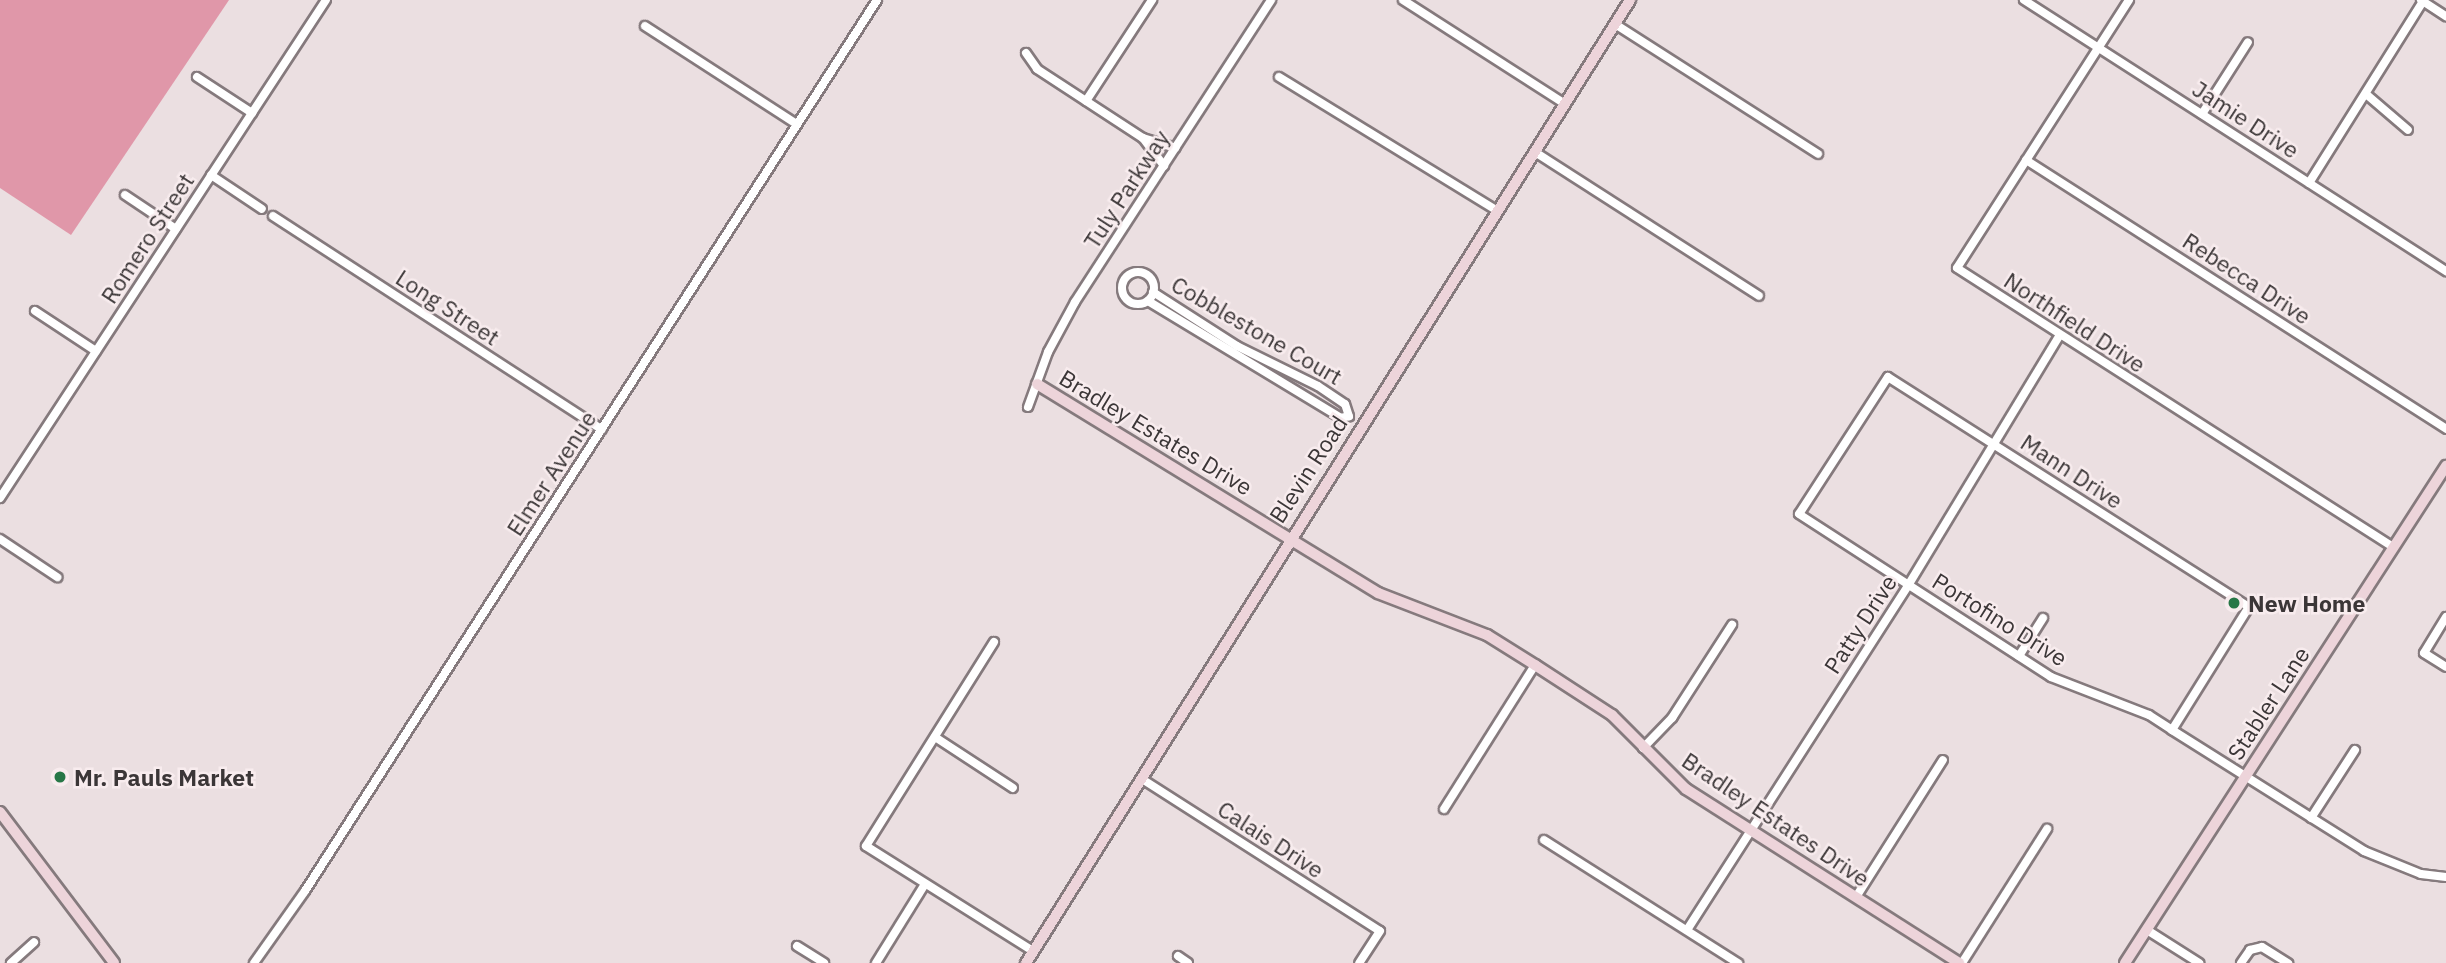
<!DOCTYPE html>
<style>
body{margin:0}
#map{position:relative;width:2446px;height:963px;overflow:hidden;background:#ebdfe1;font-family:"IBM Plex Sans",sans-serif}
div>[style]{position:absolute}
.green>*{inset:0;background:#e097a9}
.roads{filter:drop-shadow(2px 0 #857a7d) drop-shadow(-2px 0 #857a7d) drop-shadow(0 2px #857a7d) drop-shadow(0 -2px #857a7d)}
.street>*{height:8px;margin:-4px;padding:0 4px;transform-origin:4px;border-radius:4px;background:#fff}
.street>.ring{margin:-4px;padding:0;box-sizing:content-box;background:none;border:8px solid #fff;border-radius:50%}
.secondary>*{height:10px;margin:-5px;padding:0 5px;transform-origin:5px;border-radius:5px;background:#edd4da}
.dots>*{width:19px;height:19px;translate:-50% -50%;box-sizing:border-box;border:4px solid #f8ecee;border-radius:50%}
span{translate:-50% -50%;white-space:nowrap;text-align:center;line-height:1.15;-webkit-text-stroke:5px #f8ecee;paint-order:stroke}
.street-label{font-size:23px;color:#3b3637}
.poi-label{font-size:23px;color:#3b3637;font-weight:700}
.left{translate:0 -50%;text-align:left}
</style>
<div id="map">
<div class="green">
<i style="clip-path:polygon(0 0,229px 0,71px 235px,0 188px)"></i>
</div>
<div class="roads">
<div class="street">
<i style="left:1403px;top:0;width:193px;rotate:32.7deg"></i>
<i style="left:2024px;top:0;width:502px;rotate:32.71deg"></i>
<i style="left:2129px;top:0;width:318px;rotate:122.7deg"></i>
<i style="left:1957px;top:268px;width:518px;rotate:32.62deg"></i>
<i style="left:2421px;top:0;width:30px;rotate:33deg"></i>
<i style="left:1615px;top:24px;width:241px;rotate:32.6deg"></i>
<i style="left:645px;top:26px;width:179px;rotate:32.9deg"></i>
<i style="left:1026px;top:53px;width:19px;rotate:55deg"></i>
<i style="left:1037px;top:69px;width:126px;rotate:33.1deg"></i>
<i style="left:1143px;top:138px;width:34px;rotate:17deg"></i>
<i style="left:197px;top:77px;width:66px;rotate:33.2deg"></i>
<i style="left:1279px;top:77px;width:257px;rotate:31.5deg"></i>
<i style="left:2366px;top:94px;width:55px;rotate:40.6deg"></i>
<i style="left:1086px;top:101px;width:121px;rotate:-56.8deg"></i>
<i style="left:2202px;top:114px;width:85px;rotate:-57.4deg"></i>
<i style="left:1143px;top:138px;width:35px;rotate:53deg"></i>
<i style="left:1535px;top:152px;width:266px;rotate:32.7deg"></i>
<i style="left:2026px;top:160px;width:499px;rotate:32.6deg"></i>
<i style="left:211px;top:175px;width:61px;rotate:33.7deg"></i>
<i style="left:2309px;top:183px;width:215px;rotate:-57.9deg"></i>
<i style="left:125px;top:195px;width:61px;rotate:33.7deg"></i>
<i style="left:273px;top:216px;width:392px;rotate:33deg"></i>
<i class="ring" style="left:1122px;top:272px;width:24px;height:24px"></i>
<i style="left:1153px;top:292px;width:100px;rotate:32.7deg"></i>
<i style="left:1237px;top:346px;width:90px;rotate:26.3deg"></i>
<i style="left:1318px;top:386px;width:32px;rotate:34deg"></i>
<i style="left:1345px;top:404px;width:13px;rotate:72deg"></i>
<i style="left:1148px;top:301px;width:226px;rotate:31.2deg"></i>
<i style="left:1341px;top:418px;width:8px;rotate:-14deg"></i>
<i style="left:35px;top:311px;width:73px;rotate:33.3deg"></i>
<i style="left:1028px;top:407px;width:59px;rotate:-70deg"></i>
<i style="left:1048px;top:352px;width:57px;rotate:-61.6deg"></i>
<i style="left:1075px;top:302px;width:360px;rotate:-57deg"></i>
<i style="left:0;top:498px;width:595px;rotate:-56.79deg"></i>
<i style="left:0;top:539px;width:69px;rotate:33.7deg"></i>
<i style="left:2446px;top:617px;width:42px;rotate:121.4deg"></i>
<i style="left:2424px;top:653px;width:26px;rotate:32deg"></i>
<i style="left:994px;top:642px;width:241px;rotate:122.1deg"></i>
<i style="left:866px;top:846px;width:197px;rotate:32.2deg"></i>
<i style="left:2019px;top:656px;width:45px;rotate:-57.7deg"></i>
<i style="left:2172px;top:730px;width:145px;rotate:-58deg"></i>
<i style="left:2249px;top:607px;width:428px;rotate:-147.5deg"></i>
<i style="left:1888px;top:377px;width:163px;rotate:123deg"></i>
<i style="left:1799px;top:514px;width:300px;rotate:32.9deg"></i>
<i style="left:2051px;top:677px;width:105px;rotate:21.2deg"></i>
<i style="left:2149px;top:715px;width:27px;rotate:33deg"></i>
<i style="left:2172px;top:730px;width:227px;rotate:32.2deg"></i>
<i style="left:2364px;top:851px;width:61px;rotate:22deg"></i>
<i style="left:2421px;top:874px;width:25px;rotate:7deg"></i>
<i style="left:935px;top:737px;width:93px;rotate:33.2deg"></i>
<i style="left:1643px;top:748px;width:42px;rotate:-46deg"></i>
<i style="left:1672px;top:718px;width:111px;rotate:-57.2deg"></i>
<i style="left:1142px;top:779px;width:282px;rotate:32.6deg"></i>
<i style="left:1380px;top:931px;width:38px;rotate:123deg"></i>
<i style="left:1444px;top:809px;width:170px;rotate:-57.7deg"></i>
<i style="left:2311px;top:818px;width:81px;rotate:-57.1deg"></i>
<i style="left:1544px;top:840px;width:230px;rotate:32.4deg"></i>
<i style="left:1856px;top:897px;width:162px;rotate:-57.6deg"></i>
<i style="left:1687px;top:930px;width:411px;rotate:-57.3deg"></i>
<i style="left:1909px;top:584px;width:290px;rotate:-58.8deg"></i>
<i style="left:2147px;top:930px;width:62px;rotate:32.4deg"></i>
<i style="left:797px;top:946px;width:32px;rotate:32deg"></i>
<i style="left:1178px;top:956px;width:12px;rotate:35deg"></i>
<i style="left:11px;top:963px;width:31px;rotate:-42deg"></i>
<i style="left:254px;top:963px;width:88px;rotate:-54.7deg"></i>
<i style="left:305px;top:891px;width:1059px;rotate:-57.3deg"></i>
<i style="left:876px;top:963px;width:93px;rotate:-58.2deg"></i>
<i style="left:1962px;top:963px;width:159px;rotate:-57.6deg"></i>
<i style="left:2241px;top:963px;width:16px;rotate:-55deg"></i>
<i style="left:2250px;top:950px;width:12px;rotate:-14deg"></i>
<i style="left:2262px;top:947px;width:31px;rotate:32deg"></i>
</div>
<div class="secondary">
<i style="left:1037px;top:384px;width:400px;rotate:31.5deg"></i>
<i style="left:1378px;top:593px;width:117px;rotate:21.1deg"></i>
<i style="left:1487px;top:635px;width:57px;rotate:32deg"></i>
<i style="left:1535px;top:665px;width:92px;rotate:33deg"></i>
<i style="left:1612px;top:715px;width:105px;rotate:45deg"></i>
<i style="left:1686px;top:789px;width:324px;rotate:32.5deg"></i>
<i style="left:0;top:812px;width:189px;rotate:52.9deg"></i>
<i style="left:1026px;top:963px;width:1137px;rotate:-57.9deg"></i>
<i style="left:2125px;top:963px;width:592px;rotate:-57.14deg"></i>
</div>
</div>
<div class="dots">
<i style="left:2234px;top:603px;background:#277747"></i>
<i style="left:60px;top:777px;background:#277747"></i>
</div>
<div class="street-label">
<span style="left:2246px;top:119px;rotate:33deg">Jamie Drive</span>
<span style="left:1126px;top:189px;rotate:-57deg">Tuly Parkway</span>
<span style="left:147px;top:238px;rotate:-57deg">Romero Street</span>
<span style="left:2247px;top:278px;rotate:33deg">Rebecca Drive</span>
<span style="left:448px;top:307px;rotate:33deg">Long Street</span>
<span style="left:2075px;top:322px;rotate:33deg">Northfield Drive</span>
<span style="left:1257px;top:330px;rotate:30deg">Cobblestone Court</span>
<span style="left:1156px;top:432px;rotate:31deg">Bradley Estates Drive</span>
<span style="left:1308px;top:469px;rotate:-57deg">Blevin Road</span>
<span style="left:2072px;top:471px;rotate:33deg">Mann Drive</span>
<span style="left:551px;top:473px;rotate:-57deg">Elmer Avenue</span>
<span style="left:2000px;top:619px;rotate:32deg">Portofino Drive</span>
<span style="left:1860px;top:624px;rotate:-57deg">Patty Drive</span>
<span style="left:2268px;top:703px;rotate:-57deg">Stabler Lane</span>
<span style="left:1776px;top:819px;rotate:34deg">Bradley Estates Drive</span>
<span style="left:1271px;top:839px;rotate:33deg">Calais Drive</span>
</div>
<div class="poi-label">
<span class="left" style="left:2248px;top:603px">New Home</span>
<span class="left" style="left:74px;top:777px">Mr. Pauls Market</span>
</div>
</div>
